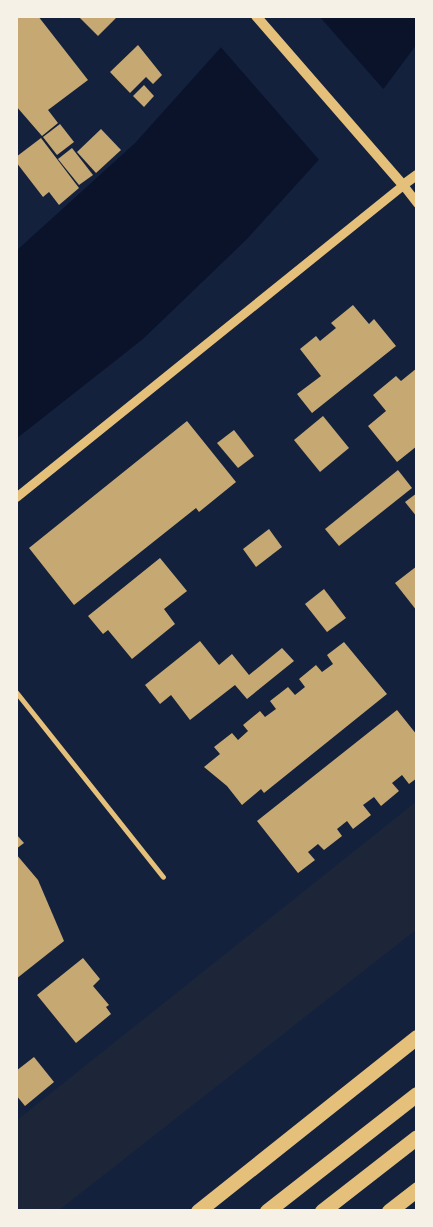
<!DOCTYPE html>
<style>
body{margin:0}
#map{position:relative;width:433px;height:1227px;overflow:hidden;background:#14213d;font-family:Signika,sans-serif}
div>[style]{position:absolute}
.green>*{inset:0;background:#1d2539}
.water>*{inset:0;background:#0b132b}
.pier>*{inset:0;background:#14213d}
.building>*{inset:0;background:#c6a872}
.minor>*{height:5px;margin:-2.5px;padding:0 2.5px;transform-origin:2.5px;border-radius:2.5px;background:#e5c07b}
.tertiary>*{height:9px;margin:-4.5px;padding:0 4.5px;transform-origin:4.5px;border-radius:4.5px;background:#e5c07b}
.secondary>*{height:10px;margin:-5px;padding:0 5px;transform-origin:5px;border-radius:5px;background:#e5c07b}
.motorway>*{height:15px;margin:-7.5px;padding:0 7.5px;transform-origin:7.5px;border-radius:7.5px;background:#e5c07b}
span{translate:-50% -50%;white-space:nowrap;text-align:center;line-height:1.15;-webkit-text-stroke:4.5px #f6f1e7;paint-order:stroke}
.frame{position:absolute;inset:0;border:18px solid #f6f1e7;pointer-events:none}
</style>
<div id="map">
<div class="green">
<i style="clip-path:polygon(417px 801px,417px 929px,58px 1211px,16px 1211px,16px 1121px)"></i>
</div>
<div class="water">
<i style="clip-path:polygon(249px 16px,417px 16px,417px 44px,385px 87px,246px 240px,143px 339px,16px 439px,16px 251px,135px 143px)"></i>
</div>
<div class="pier">
<i style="clip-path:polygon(245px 16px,319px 16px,385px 91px,321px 162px,219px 45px)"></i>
</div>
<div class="building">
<i style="clip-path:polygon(16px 16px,38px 16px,88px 80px,48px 110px,58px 123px,42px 136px,16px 106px)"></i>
<i style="clip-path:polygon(78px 16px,118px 16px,98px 36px)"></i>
<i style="clip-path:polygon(138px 45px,162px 75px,153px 84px,146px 77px,130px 93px,110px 72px)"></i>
<i style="clip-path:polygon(144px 85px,154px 96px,144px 107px,133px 96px)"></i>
<i style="clip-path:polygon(60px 124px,74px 142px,57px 155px,43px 137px)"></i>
<i style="clip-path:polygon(101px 129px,121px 150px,96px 173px,77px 152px)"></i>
<i style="clip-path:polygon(41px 138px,79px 188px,59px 205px,49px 192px,43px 197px,16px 162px,16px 157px)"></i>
<i style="clip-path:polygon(72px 148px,93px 175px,79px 185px,58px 159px)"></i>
<i style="clip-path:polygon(353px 305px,369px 324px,374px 319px,396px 346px,312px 413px,297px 394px,321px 376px,300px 349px,316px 336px,320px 341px,336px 328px,331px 323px)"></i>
<i style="clip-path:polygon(417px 368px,417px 446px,397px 462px,368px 426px,386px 411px,373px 395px,396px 376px,401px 381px)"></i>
<i style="clip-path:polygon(323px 416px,349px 448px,320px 472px,294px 440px)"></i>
<i style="clip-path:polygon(187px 421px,236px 482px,199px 512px,196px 508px,74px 605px,29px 548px)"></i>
<i style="clip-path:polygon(234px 430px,254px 456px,238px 468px,217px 443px)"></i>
<i style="clip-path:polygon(398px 470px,412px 488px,339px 546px,325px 529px)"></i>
<i style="clip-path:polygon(417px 493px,417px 517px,405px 502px)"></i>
<i style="clip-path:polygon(269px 529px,282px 547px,256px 567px,243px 549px)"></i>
<i style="clip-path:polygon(160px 558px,187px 591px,164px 609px,175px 624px,132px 659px,108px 630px,103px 634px,88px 616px)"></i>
<i style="clip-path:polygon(417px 566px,417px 611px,395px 583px)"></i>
<i style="clip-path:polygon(324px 589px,346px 618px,327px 632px,305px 604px)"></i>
<i style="clip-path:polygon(200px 641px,219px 665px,232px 654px,249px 675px,282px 648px,294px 661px,247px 699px,235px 685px,190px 720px,171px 695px,160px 704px,145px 685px)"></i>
<i style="clip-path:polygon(344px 642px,387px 694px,264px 793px,261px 789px,242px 805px,227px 786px,204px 767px,220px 754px,214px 747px,232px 733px,238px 740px,248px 731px,243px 725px,260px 711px,265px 717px,276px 709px,270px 701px,288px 687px,295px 695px,305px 687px,299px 679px,316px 665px,322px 672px,333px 664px,327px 655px)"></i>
<i style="clip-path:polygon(397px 710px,417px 735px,417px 778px,409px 784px,402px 775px,392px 783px,399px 791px,381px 806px,374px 797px,363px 805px,371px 815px,353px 829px,347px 821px,337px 829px,342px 836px,324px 850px,318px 844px,308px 852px,315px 860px,298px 873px,257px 821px)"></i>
<i style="clip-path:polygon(16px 834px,24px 843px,16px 849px)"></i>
<i style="clip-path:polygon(16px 854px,38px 880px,64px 941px,16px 979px)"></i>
<i style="clip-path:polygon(83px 958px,100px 979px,93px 986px,109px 1005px,106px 1007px,111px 1014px,76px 1043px,37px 995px)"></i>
<i style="clip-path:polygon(34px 1057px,54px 1082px,25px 1106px,16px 1095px,16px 1071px)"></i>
</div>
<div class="minor">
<i style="left:16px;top:692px;width:236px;rotate:51.5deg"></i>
</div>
<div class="tertiary">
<i style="left:16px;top:497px;width:497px;rotate:-38.9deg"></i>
<i style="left:403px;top:185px;width:23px;rotate:52deg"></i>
</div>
<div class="secondary">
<i style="left:256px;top:16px;width:224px;rotate:49deg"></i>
<i style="left:403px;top:185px;width:17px;rotate:-36deg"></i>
</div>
<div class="motorway">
<i style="left:198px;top:1211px;width:280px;rotate:-38.5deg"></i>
<i style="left:267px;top:1211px;width:190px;rotate:-38deg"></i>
<i style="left:322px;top:1211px;width:120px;rotate:-37.9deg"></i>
<i style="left:389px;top:1211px;width:36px;rotate:-38deg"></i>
</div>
<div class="frame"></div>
</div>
